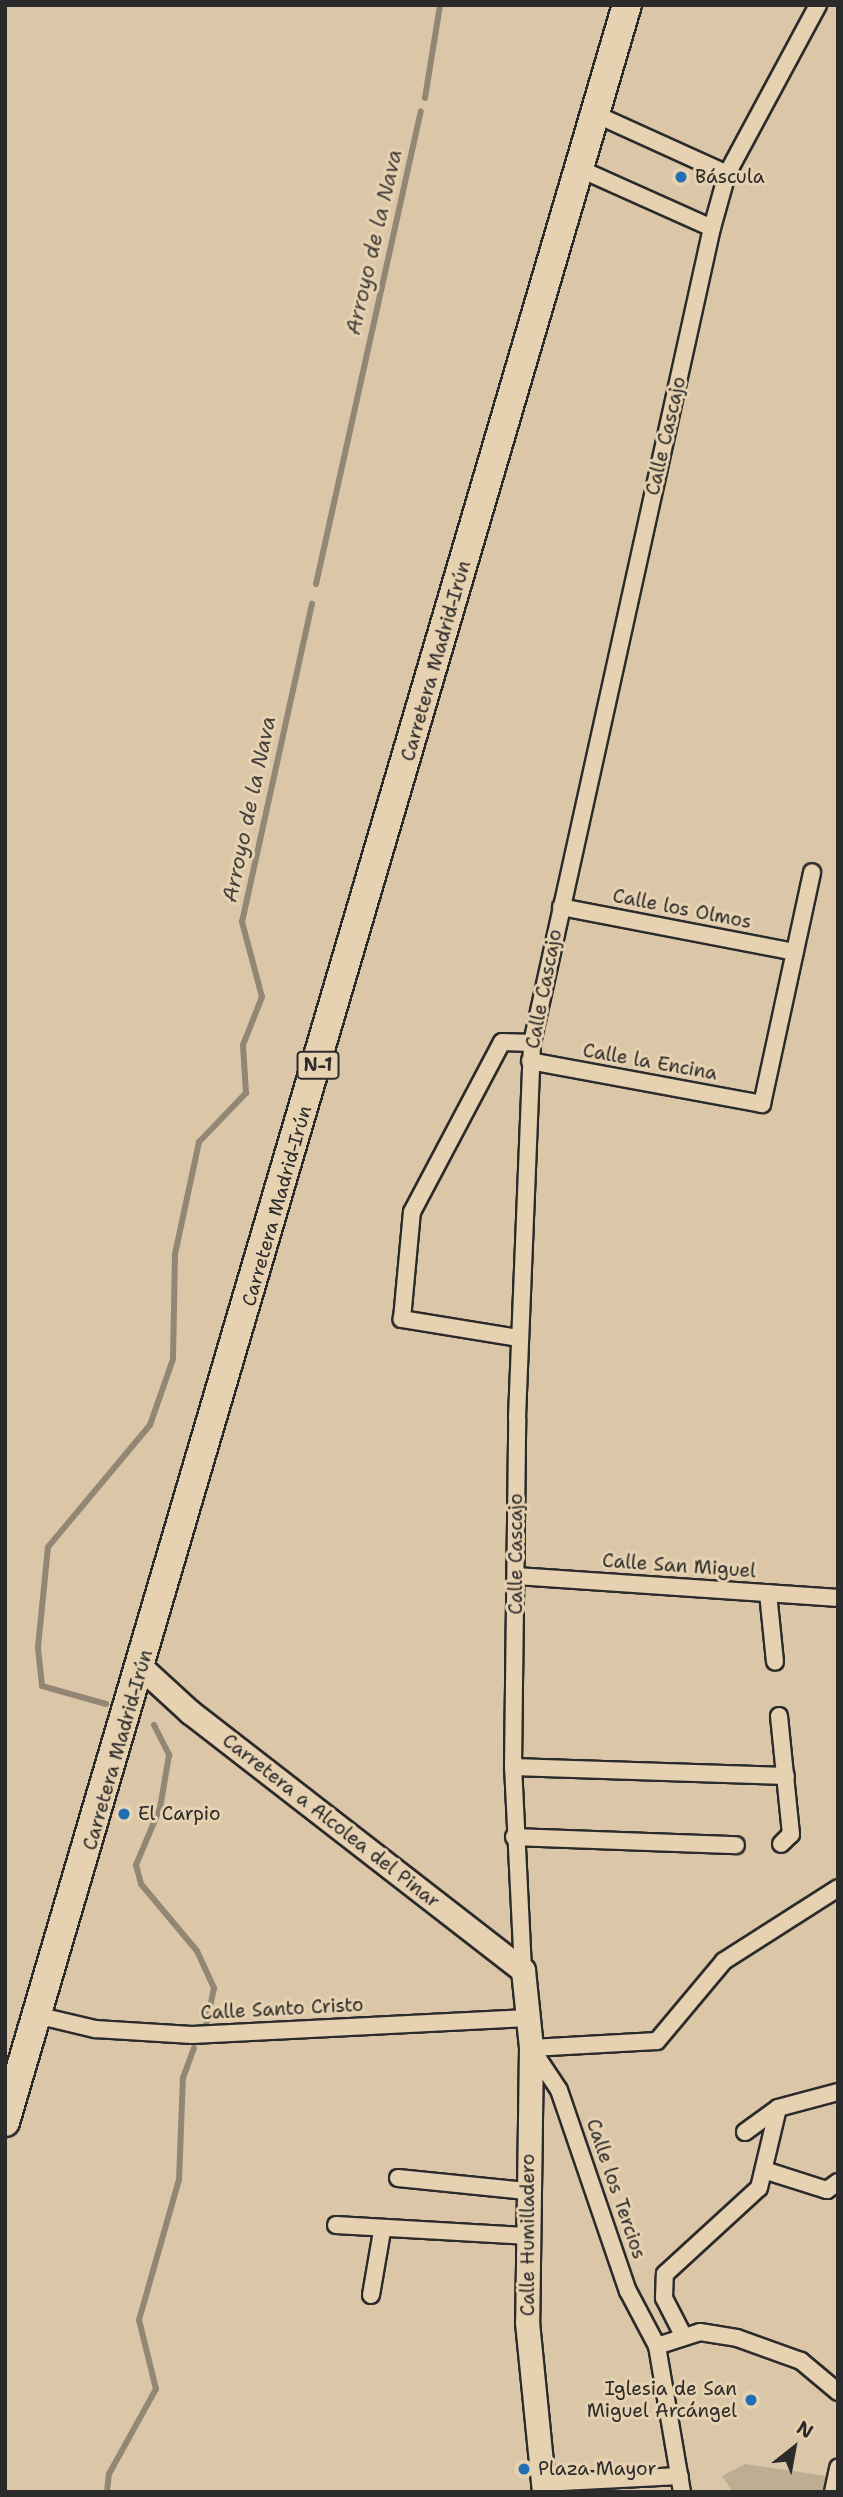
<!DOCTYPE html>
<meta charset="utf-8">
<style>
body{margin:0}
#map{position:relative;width:843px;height:2497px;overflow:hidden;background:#dbc7a8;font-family:"Shantell Sans",sans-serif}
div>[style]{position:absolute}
.green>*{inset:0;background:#bdad93}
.stream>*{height:6px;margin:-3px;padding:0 3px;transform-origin:3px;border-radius:3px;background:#928775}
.roads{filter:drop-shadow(2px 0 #2b2b2b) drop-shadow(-2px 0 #2b2b2b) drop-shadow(0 2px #2b2b2b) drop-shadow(0 -2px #2b2b2b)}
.street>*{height:16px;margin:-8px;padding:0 8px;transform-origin:8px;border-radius:8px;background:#e6d1b0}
.secondary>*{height:23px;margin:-11.5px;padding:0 11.5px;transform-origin:11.5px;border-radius:11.5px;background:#e6d1b0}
.highway>*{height:28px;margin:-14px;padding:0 14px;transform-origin:14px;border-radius:14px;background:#e6d1b0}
.dots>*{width:19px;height:19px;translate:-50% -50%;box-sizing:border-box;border:4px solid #e6d1b0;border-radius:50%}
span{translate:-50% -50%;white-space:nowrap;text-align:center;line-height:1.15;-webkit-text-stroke:6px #e6d1b0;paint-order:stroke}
.shield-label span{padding:2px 5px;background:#e6d1b0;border:2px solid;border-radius:5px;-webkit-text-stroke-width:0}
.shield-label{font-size:18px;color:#2b2b2b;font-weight:700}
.poi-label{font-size:19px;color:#2b2b2b}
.left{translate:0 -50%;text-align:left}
.right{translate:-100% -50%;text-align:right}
.street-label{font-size:19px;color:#2b2b2b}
.water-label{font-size:21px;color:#45423e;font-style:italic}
.frame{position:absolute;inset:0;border:7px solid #2b2b2b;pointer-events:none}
.north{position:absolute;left:759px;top:2413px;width:70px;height:70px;-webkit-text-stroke:5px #e6d1b0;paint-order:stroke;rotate:31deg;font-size:19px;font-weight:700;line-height:28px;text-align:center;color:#2b2b2b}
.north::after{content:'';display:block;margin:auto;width:24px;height:32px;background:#2b2b2b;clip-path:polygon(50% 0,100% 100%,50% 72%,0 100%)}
</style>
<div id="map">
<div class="green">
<i style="clip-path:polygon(745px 2464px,827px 2476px,824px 2492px,733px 2492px,722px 2476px)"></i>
</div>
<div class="stream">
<i style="left:425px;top:98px;width:94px;rotate:-80.8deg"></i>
<i style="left:316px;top:584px;width:484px;rotate:-77.5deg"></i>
<i style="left:106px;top:1704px;width:66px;rotate:-164.3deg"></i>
<i style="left:42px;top:1686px;width:39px;rotate:-96deg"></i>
<i style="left:38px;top:1647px;width:100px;rotate:-84.3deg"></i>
<i style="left:48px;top:1547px;width:159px;rotate:-50.1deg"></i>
<i style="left:150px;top:1425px;width:70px;rotate:-70.8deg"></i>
<i style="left:173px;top:1359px;width:105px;rotate:-88.9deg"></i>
<i style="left:175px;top:1254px;width:115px;rotate:-77.9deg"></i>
<i style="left:199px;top:1142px;width:68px;rotate:-46.2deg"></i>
<i style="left:246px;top:1093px;width:48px;rotate:-93.6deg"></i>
<i style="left:243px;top:1045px;width:52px;rotate:-68.4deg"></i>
<i style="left:262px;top:997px;width:78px;rotate:-104.9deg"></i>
<i style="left:242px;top:922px;width:326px;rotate:-77.6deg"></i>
<i style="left:154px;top:1725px;width:34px;rotate:63deg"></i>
<i style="left:169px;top:1755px;width:54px;rotate:99.6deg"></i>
<i style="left:160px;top:1808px;width:62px;rotate:112.8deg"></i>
<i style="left:136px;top:1865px;width:20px;rotate:75deg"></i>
<i style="left:141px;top:1884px;width:87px;rotate:50.1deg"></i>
<i style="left:197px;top:1951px;width:41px;rotate:65.3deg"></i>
<i style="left:214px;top:1988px;width:39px;rotate:102deg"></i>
<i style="left:107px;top:2492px;width:18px;rotate:-84deg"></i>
<i style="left:109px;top:2474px;width:97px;rotate:-61.1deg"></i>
<i style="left:156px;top:2389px;width:71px;rotate:-103.8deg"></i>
<i style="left:139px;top:2320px;width:146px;rotate:-74.1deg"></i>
<i style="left:179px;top:2180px;width:102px;rotate:-87.8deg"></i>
<i style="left:183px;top:2078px;width:32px;rotate:-70deg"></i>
</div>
<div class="roads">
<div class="street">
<i style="left:595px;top:114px;width:145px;rotate:24.4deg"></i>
<i style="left:727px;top:174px;width:56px;rotate:105.5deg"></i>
<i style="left:727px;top:174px;width:192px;rotate:-61.7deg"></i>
<i style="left:561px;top:907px;width:238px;rotate:10.9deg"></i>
<i style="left:530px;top:1061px;width:236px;rotate:10.5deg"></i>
<i style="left:762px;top:1104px;width:237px;rotate:-77.8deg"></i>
<i style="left:519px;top:1338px;width:119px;rotate:-170.8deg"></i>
<i style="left:402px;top:1319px;width:107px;rotate:-84.7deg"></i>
<i style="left:412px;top:1212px;width:192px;rotate:-62.1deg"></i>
<i style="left:502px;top:1042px;width:30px;rotate:2deg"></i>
<i style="left:517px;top:1576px;width:322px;rotate:3.9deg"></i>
<i style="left:768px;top:1593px;width:69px;rotate:84.2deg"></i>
<i style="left:779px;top:1716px;width:119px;rotate:84.2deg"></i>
<i style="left:791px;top:1834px;width:14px;rotate:135deg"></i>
<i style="left:513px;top:1767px;width:273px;rotate:1.9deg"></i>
<i style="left:514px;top:1837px;width:222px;rotate:2.1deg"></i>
<i style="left:523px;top:1970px;width:203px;rotate:-92.8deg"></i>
<i style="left:513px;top:1767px;width:349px;rotate:-89.3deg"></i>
<i style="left:517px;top:1418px;width:375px;rotate:-87.7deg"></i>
<i style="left:532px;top:1043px;width:835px;rotate:-77.55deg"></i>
<i style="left:712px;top:228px;width:145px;rotate:-155.9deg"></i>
<i style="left:40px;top:2016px;width:57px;rotate:13.3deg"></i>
<i style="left:95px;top:2029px;width:97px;rotate:3.5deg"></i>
<i style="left:192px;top:2035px;width:336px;rotate:-2.9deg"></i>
<i style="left:531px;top:2048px;width:50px;rotate:56.3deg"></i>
<i style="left:559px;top:2090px;width:213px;rotate:71.1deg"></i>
<i style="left:628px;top:2291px;width:62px;rotate:62.2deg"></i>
<i style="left:657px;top:2346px;width:148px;rotate:80.3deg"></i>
<i style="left:531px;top:2048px;width:126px;rotate:-3.2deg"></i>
<i style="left:657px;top:2041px;width:104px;rotate:-50.1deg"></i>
<i style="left:724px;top:1961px;width:135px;rotate:-32.6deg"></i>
<i style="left:745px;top:2132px;width:41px;rotate:-36deg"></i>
<i style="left:778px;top:2108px;width:62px;rotate:-14.9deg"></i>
<i style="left:767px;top:2171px;width:63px;rotate:17.6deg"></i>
<i style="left:827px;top:2190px;width:14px;rotate:-36deg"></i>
<i style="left:398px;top:2178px;width:129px;rotate:5.8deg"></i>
<i style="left:336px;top:2225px;width:189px;rotate:3.3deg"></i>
<i style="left:371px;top:2295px;width:65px;rotate:-80.2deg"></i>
<i style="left:683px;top:2335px;width:42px;rotate:-117.2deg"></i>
<i style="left:664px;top:2298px;width:24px;rotate:-88deg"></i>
<i style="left:665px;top:2274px;width:127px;rotate:-42.5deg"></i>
<i style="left:759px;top:2188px;width:82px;rotate:-76.6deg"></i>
<i style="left:657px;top:2346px;width:45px;rotate:-18deg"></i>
<i style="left:700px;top:2332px;width:37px;rotate:9deg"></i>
<i style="left:737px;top:2338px;width:68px;rotate:19.8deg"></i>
<i style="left:801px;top:2361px;width:48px;rotate:40deg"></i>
<i style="left:542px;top:2483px;width:138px;rotate:-2.9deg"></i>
<i style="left:833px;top:2492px;width:25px;rotate:-78deg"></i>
</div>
<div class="secondary">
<i style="left:142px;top:1668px;width:65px;rotate:42.5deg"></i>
<i style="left:190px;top:1712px;width:421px;rotate:37.8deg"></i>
<i style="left:523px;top:1970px;width:78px;rotate:84.1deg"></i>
<i style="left:531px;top:2048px;width:274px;rotate:90.8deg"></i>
<i style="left:527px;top:2322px;width:171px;rotate:84.3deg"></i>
</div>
<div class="highway">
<i style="left:5px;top:2122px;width:2206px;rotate:-73.63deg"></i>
</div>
</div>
<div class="dots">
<i style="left:681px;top:177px;background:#1f6fb2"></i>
<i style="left:124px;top:1814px;background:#1f6fb2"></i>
<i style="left:751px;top:2400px;background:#1f6fb2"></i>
<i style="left:524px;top:2469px;background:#1f6fb2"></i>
</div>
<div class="shield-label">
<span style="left:318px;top:1065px">N-1</span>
</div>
<div class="poi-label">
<span class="left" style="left:695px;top:177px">Báscula</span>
<span class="left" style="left:138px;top:1814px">El Carpio</span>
<span class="right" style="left:737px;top:2400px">Iglesia de San<br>Miguel Arcángel</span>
<span class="left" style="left:538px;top:2469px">Plaza Mayor</span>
</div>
<div class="street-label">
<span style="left:666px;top:436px;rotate:-77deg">Calle Cascajo</span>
<span style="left:436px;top:661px;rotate:-74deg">Carretera Madrid-Irún</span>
<span style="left:682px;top:909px;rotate:11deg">Calle los Olmos</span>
<span style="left:544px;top:989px;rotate:-79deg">Calle Cascajo</span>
<span style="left:650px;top:1062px;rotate:10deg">Calle la Encina</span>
<span style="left:277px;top:1206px;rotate:-74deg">Carretera Madrid-Irún</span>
<span style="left:516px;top:1554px;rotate:-90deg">Calle Cascajo</span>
<span style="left:679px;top:1566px;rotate:4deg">Calle San Miguel</span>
<span style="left:118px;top:1750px;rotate:-74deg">Carretera Madrid-Irún</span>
<span style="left:331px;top:1821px;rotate:38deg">Carretera a Alcolea del Pinar</span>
<span style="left:282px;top:2009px;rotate:-3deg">Calle Santo Cristo</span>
<span style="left:616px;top:2189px;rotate:71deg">Calle los Tercios</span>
<span style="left:528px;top:2235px;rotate:-90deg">Calle Humilladero</span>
</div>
<div class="water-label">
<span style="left:374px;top:242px;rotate:-77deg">Arroyo de la Nava</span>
<span style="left:249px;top:809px;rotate:-78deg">Arroyo de la Nava</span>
</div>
<div class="frame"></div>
<div class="north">N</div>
</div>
